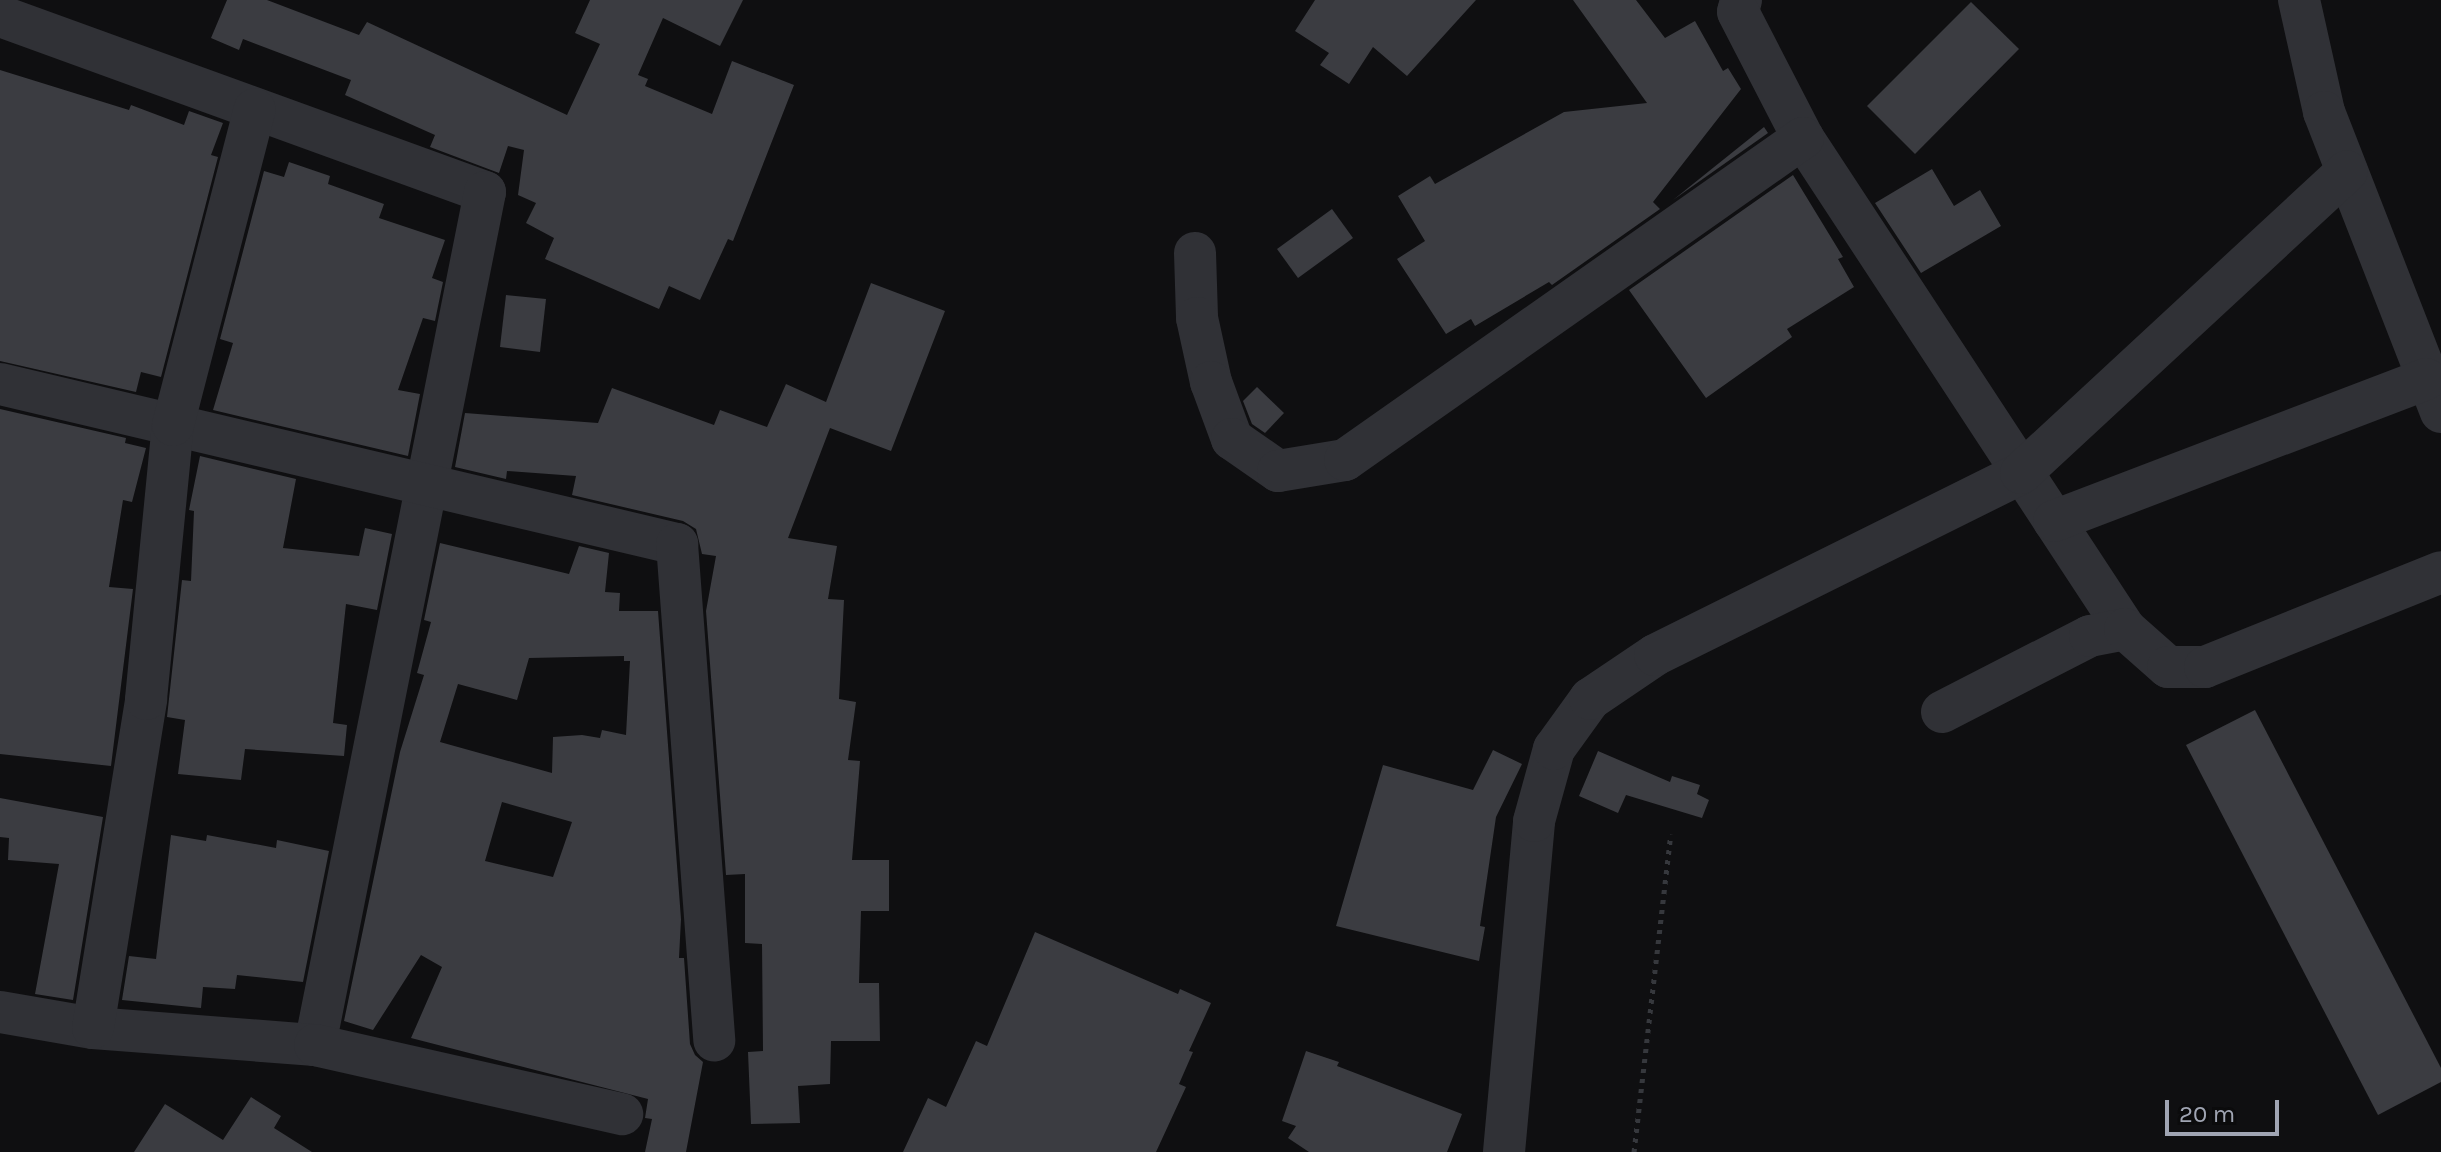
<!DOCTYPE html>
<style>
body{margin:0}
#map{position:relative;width:2441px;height:1152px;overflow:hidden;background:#0f0f11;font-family:Karla,sans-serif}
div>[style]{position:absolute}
.building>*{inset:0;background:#3b3c41}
.path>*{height:5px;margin-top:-2.5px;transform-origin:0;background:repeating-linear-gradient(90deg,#36383d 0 4px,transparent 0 10px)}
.minor>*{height:42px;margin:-21px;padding:0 21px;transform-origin:21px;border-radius:21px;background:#303136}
span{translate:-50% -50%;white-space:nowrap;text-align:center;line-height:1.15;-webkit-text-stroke:6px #0b0b0c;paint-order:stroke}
.scale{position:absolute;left:2165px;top:1100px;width:114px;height:36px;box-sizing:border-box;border:4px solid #a0a5b3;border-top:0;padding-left:10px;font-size:24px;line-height:28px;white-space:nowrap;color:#a0a5b3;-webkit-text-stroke:6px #0b0b0c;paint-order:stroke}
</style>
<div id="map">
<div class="building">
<i style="clip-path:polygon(227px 0,267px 0,359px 35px,367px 22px,567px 115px,600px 44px,575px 33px,590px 0,743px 0,720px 46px,663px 18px,638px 75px,648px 79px,645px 86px,712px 114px,732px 61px,794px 85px,733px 241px,728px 239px,700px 300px,669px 286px,659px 309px,545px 259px,554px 238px,526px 223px,536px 203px,518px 195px,524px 150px,508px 146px,499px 173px,430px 147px,435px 135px,345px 95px,351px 80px,243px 39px,239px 50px,211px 38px)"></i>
<i style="clip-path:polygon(1315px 0,1476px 0,1407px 76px,1373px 47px,1349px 84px,1320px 65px,1329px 53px,1295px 31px)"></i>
<i style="clip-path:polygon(1573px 0,1636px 0,1665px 38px,1695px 21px,1723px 71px,1728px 68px,1741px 89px,1653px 202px,1660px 209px,1552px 285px,1549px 282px,1475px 326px,1471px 319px,1446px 334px,1397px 259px,1425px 241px,1398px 196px,1430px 176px,1435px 184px,1564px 112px,1647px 103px)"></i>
<i style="clip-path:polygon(1971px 2px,2019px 49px,1915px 154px,1867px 106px)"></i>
<i style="clip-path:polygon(0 70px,129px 110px,131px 105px,184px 125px,189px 111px,223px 123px,211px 155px,218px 157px,161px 377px,141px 372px,136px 392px,0 361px)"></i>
<i style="clip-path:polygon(1764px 127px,1768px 133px,1673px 200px)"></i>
<i style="clip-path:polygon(289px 162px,330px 176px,328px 184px,384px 204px,379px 218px,445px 240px,432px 278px,443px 282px,435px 321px,423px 318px,398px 390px,420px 394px,408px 456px,213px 410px,233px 343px,220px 339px,264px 171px,284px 177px)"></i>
<i style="clip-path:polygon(1932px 169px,1954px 206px,1980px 190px,2001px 226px,1921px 273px,1875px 203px)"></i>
<i style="clip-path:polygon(1793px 175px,1843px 257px,1838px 259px,1854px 287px,1787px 329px,1792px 337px,1706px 398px,1629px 290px)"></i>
<i style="clip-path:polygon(1332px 209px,1353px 238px,1298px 278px,1277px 249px)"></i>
<i style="clip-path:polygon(871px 283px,945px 311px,891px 451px,830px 428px,788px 538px,837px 546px,828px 599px,844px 600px,839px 699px,856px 702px,848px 760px,860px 761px,852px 860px,889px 860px,889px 911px,861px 911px,859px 983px,879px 983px,880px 1041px,831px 1041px,830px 1084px,798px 1086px,800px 1123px,751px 1124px,748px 1052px,763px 1051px,762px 944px,745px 943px,745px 874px,726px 875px,706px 611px,716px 556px,702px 554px,696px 529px,683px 521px,572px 495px,576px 476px,507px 471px,506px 479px,455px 467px,465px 413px,598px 423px,612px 388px,714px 425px,720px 410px,767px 427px,786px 384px,826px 402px)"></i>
<i style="clip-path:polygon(506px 295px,546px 299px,540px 352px,500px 347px)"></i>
<i style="clip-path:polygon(1257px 387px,1284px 413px,1265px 433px,1252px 424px,1243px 401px)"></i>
<i style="clip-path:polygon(0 409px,126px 438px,125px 443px,146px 448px,132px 502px,123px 500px,109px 587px,133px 589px,111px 766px,0 754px)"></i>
<i style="clip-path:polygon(200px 456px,296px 479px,283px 548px,359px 556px,365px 528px,392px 534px,377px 610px,346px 604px,333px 723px,347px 725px,344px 756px,245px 749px,241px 780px,178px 774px,185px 720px,167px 717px,182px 580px,191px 581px,194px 511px,189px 510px)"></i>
<i style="clip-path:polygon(evenodd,440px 543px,569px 574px,579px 546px,609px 553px,605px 592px,620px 593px,619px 611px,658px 611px,681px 919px,679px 958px,684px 958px,690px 1044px,695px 1055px,703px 1062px,686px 1152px,645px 1152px,652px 1119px,645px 1118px,648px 1099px,411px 1038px,442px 967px,421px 955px,373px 1030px,344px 1021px,400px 752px,424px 675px,417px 673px,431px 622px,424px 620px,440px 543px,624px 656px,624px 661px,630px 661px,626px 735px,602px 730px,600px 738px,582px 735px,553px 737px,552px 773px,440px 742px,458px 684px,517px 700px,529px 658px,624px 656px,440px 543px,502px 802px,572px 822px,553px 877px,485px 861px,502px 802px)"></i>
<i style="clip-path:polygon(2255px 710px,2441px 1068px,2441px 1082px,2378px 1115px,2186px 745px)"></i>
<i style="clip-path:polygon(1493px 750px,1522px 764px,1496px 817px,1480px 926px,1485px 927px,1479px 961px,1336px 926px,1383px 765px,1473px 790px)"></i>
<i style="clip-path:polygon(1598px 751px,1670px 782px,1672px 776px,1700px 785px,1697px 794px,1709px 800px,1702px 818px,1626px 795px,1618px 813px,1579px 796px)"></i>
<i style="clip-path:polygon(0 798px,103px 817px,73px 1000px,35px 994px,59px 864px,8px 860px,9px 838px,0 837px)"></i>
<i style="clip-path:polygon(171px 835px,206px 841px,207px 835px,276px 848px,277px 840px,329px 851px,303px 982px,237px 975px,235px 989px,203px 987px,201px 1008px,122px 1000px,129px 956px,156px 959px)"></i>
<i style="clip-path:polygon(1035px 932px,1178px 994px,1180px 989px,1211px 1003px,1189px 1051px,1193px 1052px,1179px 1084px,1186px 1087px,1156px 1152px,903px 1152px,928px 1098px,946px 1107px,976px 1041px,987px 1046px)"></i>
<i style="clip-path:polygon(1306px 1051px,1339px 1062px,1337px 1066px,1462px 1114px,1447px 1152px,1309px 1152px,1288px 1138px,1296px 1126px,1282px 1121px)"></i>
<i style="clip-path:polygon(251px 1097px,281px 1116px,274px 1128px,312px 1152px,134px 1152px,165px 1104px,223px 1140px)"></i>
</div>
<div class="path">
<i style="left:1634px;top:1152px;width:320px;rotate:-83.4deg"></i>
</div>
<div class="minor">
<i style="left:1741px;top:0;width:12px;rotate:104deg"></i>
<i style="left:1738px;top:12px;width:142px;rotate:62.7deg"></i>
<i style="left:1803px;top:138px;width:587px;rotate:56.74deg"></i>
<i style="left:2299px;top:0;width:115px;rotate:77.4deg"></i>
<i style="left:2324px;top:112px;width:322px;rotate:68.7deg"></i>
<i style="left:0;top:16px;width:516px;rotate:19.95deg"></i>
<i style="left:485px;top:192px;width:870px;rotate:101.27deg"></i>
<i style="left:1195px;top:253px;width:65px;rotate:88.2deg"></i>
<i style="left:1197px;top:318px;width:66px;rotate:77.7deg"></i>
<i style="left:1211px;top:382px;width:61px;rotate:69.8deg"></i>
<i style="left:1232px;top:439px;width:56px;rotate:34.8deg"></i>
<i style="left:1278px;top:471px;width:68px;rotate:-9.3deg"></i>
<i style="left:1345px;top:460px;width:560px;rotate:-35.11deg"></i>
<i style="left:0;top:384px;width:696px;rotate:13.3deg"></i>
<i style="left:677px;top:544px;width:498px;rotate:85.7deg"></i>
<i style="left:2054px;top:521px;width:398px;rotate:-20.9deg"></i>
<i style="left:1942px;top:712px;width:166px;rotate:-27.2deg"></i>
<i style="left:2090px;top:636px;width:36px;rotate:-11deg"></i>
<i style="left:2125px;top:629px;width:57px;rotate:41.5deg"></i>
<i style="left:2168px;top:667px;width:37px"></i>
<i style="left:2205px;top:667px;width:254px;rotate:-21.9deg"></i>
<i style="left:0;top:1012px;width:94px;rotate:9.8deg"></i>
<i style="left:93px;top:1028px;width:223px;rotate:4.4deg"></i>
<i style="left:315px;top:1045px;width:315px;rotate:12.7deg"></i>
<i style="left:93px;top:1028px;width:333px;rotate:-80.8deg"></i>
<i style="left:146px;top:699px;width:275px;rotate:-84.4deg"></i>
<i style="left:173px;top:425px;width:326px;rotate:-75.5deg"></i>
<i style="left:1504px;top:1152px;width:332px;rotate:-84.8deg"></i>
<i style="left:1534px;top:821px;width:75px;rotate:-74.5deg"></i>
<i style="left:1554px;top:749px;width:62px;rotate:-54.2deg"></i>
<i style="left:1590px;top:699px;width:78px;rotate:-34.1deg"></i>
<i style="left:1655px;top:655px;width:409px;rotate:-26.4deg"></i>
<i style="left:2021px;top:473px;width:444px;rotate:-42.8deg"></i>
</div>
<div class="scale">20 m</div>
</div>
